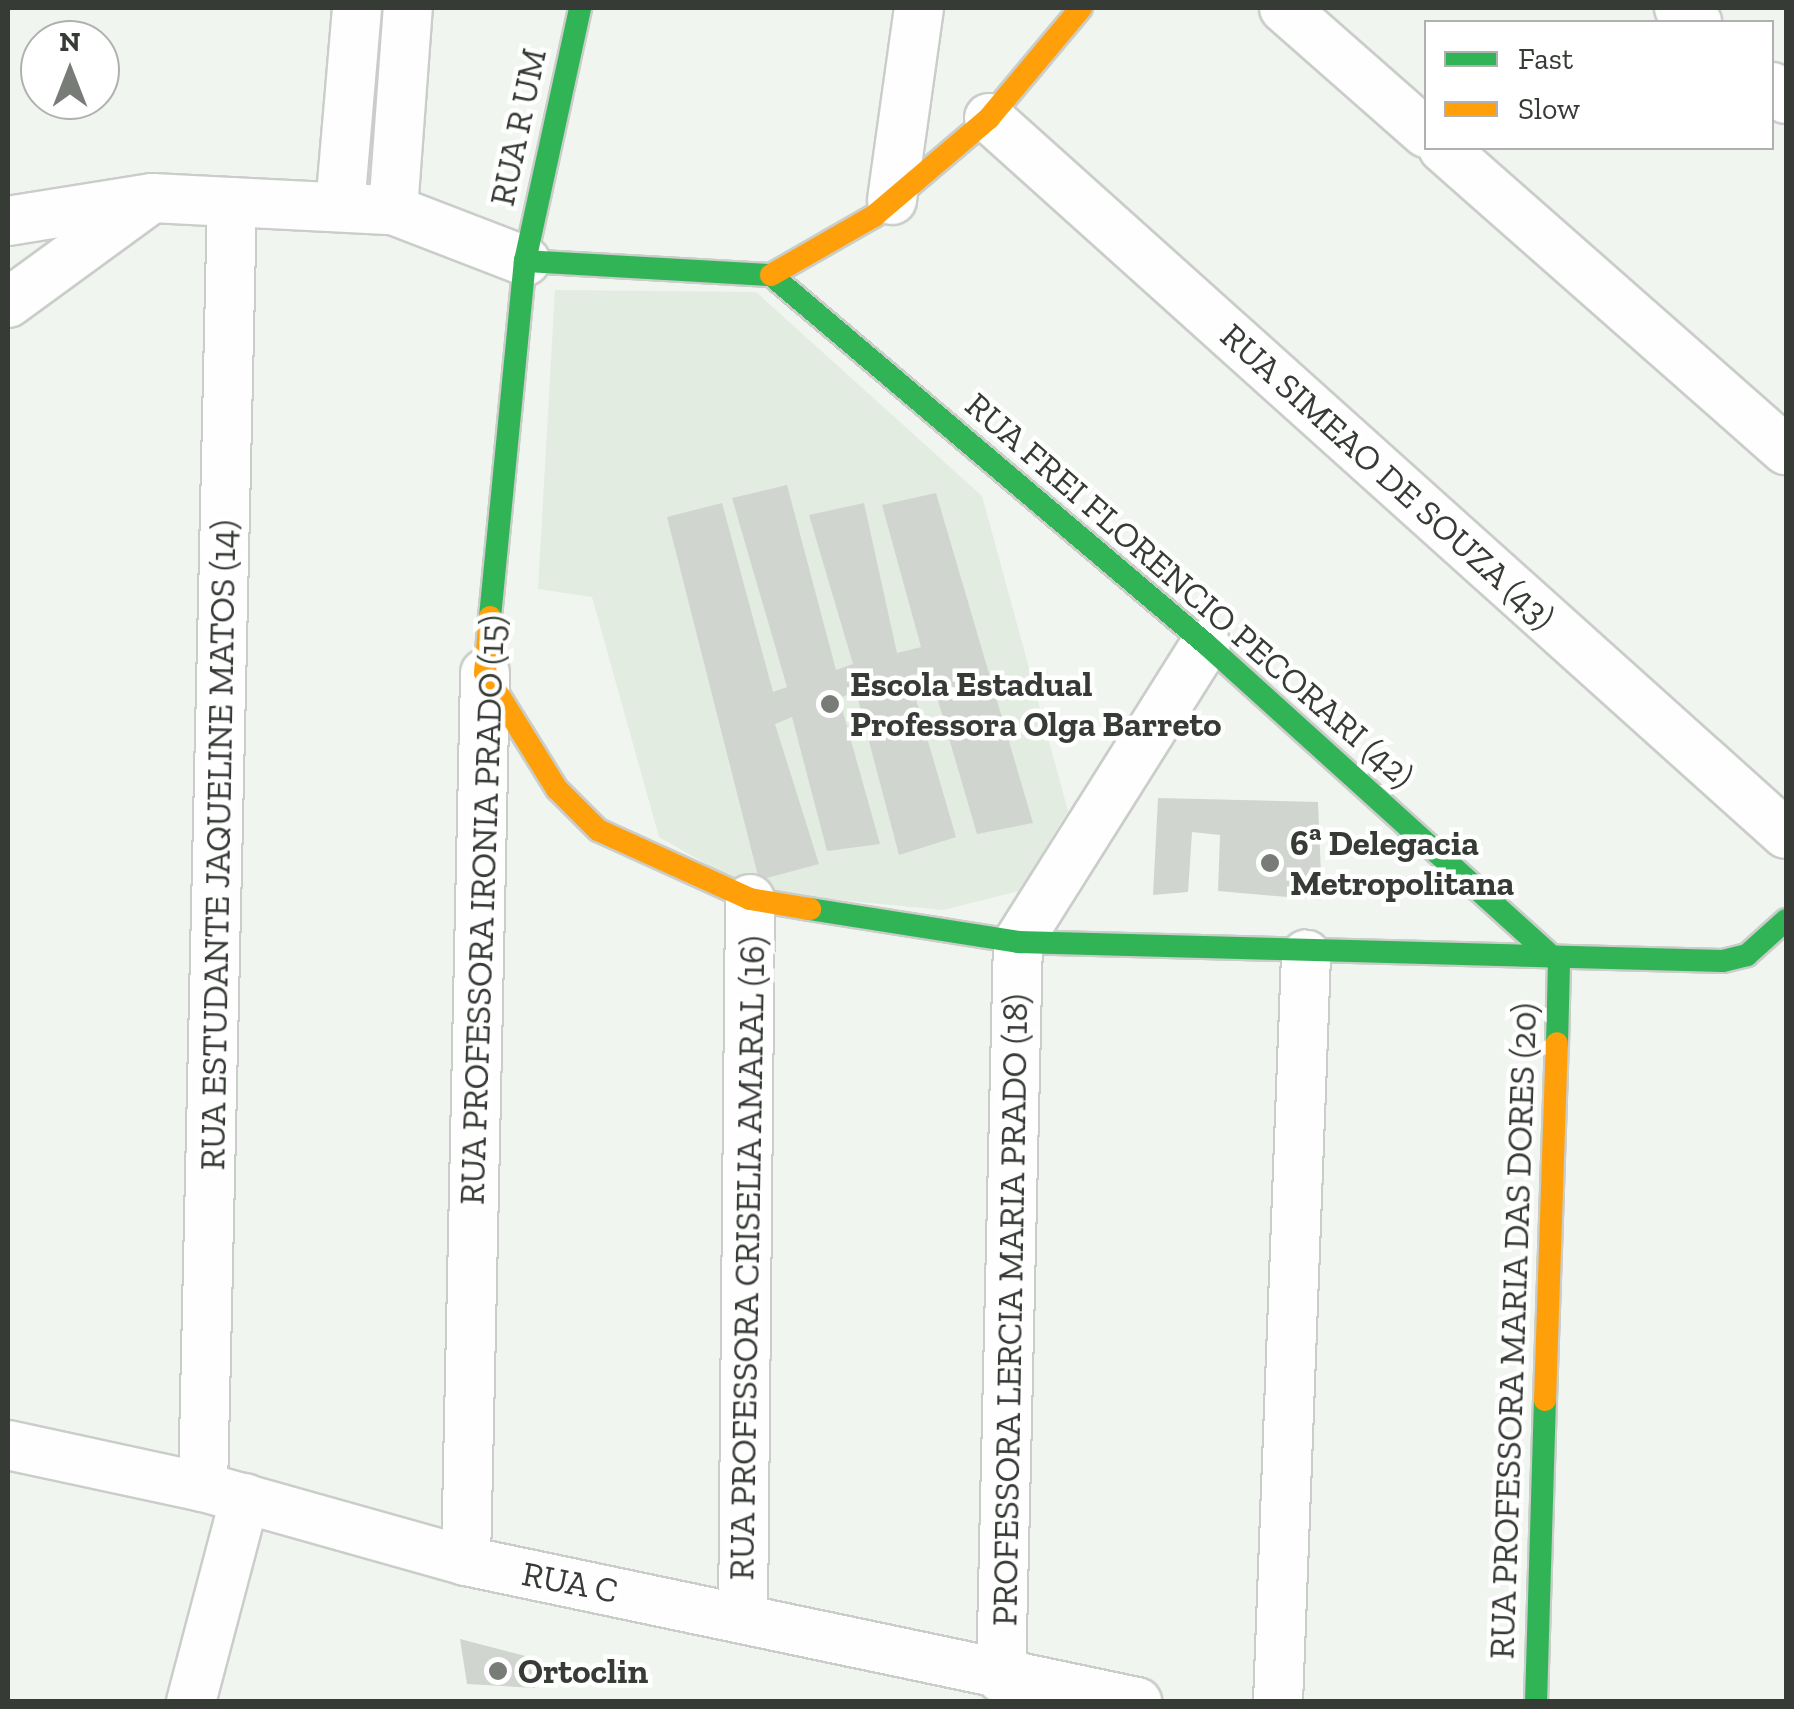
<!DOCTYPE html>
<meta charset="utf-8">
<style>
body{margin:0}
#map{position:relative;width:1794px;height:1709px;overflow:hidden;background:#f0f5ef;font-family:"Zilla Slab",serif}
div>[style]{position:absolute}
.built>*{inset:0;background:#e2ece0}
.building>*{inset:0;background:#d1d5d0}
.roads{filter:drop-shadow(2px 0 #cacdc9) drop-shadow(-2px 0 #cacdc9) drop-shadow(0 2px #cacdc9) drop-shadow(0 -2px #cacdc9)}
.street>*{height:48px;margin:-24px;padding:0 24px;transform-origin:24px;border-radius:24px;background:#fdfefd}
.fast>*{height:22px;margin:-11px;padding:0 11px;transform-origin:11px;border-radius:11px;background:#30b455}
.slow>*{height:22px;margin:-11px;padding:0 11px;transform-origin:11px;border-radius:11px;background:#ff9f0a}
.dots>*{width:28px;height:28px;translate:-50% -50%;box-sizing:border-box;border:5px solid #fff;border-radius:50%}
span{translate:-50% -50%;white-space:nowrap;text-align:center;line-height:1.15;-webkit-text-stroke:9px #fff;paint-order:stroke}
.street-label{font-size:35px;color:#373b36}
.poi-label{font-size:35px;color:#373b36;font-weight:700}
.left{translate:0 -50%;text-align:left}
.frame{position:absolute;inset:0;border:10px solid #373b36;pointer-events:none}
.legend{position:absolute;left:1424px;top:20px;width:350px;height:130px;box-sizing:border-box;background:#fff;border:2px solid #afb1af;margin:0;padding:12px 18px;list-style:none;font-size:30px;color:#373b36}
.legend li{display:flex;align-items:center;gap:20px;height:50px}
.legend b{width:50px;border:2px solid #afb1af}
.north{position:absolute;left:20px;top:20px;width:100px;height:100px;box-sizing:border-box;background:#fff;border:2px solid #afb1af;border-radius:50%;rotate:0deg;font-size:28px;font-weight:700;line-height:40px;text-align:center;color:#373b36}
.north::after{content:'';display:block;margin:auto;width:35px;height:45px;background:#787c77;clip-path:polygon(50% 0,100% 100%,50% 72%,0 100%)}
</style>
<div id="map">
<div class="built">
<i style="clip-path:polygon(555px 290px,756px 292px,982px 496px,1068px 811px,1019px 891px,943px 910px,756px 892px,659px 837px,592px 597px,538px 589px)"></i>
</div>
<div class="building">
<i style="clip-path:polygon(787px 485px,836px 670px,853px 664px,809px 515px,864px 503px,897px 653px,921px 647px,882px 505px,936px 493px,1033px 823px,977px 834px,929px 670px,909px 676px,956px 837px,899px 855px,856px 692px,839px 698px,880px 844px,827px 851px,792px 717px,775px 724px,819px 864px,759px 880px,667px 517px,722px 503px,773px 692px,787px 687px,732px 498px)"></i>
<i style="clip-path:polygon(1158px 798px,1318px 802px,1322px 900px,1218px 891px,1220px 835px,1192px 832px,1188px 892px,1153px 895px)"></i>
<i style="clip-path:polygon(460px 1639px,529px 1657px,535px 1688px,467px 1684px)"></i>
</div>
<div class="roads">
<div class="street">
<i style="left:1284px;top:8px;width:189px;rotate:41.4deg"></i>
<i style="left:1679px;top:8px;width:23px;rotate:38deg"></i>
<i style="left:1772px;top:87px;width:18px;rotate:41deg"></i>
<i style="left:989px;top:118px;width:1071px;rotate:41.94deg"></i>
<i style="left:1443px;top:148px;width:457px;rotate:41.4deg"></i>
<i style="left:892px;top:200px;width:194px;rotate:-82deg"></i>
<i style="left:340px;top:207px;width:200px;rotate:-85.1deg"></i>
<i style="left:393px;top:210px;width:203px;rotate:-85.8deg"></i>
<i style="left:8px;top:221px;width:146px;rotate:-9.1deg"></i>
<i style="left:152px;top:198px;width:241px;rotate:2.9deg"></i>
<i style="left:393px;top:210px;width:142px;rotate:21.1deg"></i>
<i style="left:8px;top:303px;width:170px;rotate:-36.1deg"></i>
<i style="left:8px;top:1445px;width:199px;rotate:12.2deg"></i>
<i style="left:203px;top:1487px;width:273px;rotate:15.7deg"></i>
<i style="left:466px;top:1561px;width:686px;rotate:11.87deg"></i>
<i style="left:203px;top:1487px;width:1285px;rotate:-88.71deg"></i>
<i style="left:466px;top:1561px;width:888px;rotate:-88.77deg"></i>
<i style="left:743px;top:1617px;width:718px;rotate:-89.44deg"></i>
<i style="left:1001px;top:1678px;width:736px;rotate:-88.68deg"></i>
<i style="left:1018px;top:942px;width:352px;rotate:-57.8deg"></i>
<i style="left:191px;top:1702px;width:211px;rotate:-75.2deg"></i>
<i style="left:1278px;top:1702px;width:748px;rotate:-87.85deg"></i>
</div>
<div class="fast">
<i style="left:525px;top:261px;width:246px;rotate:3.3deg"></i>
<i style="left:771px;top:275px;width:570px;rotate:40.31deg"></i>
<i style="left:1206px;top:644px;width:476px;rotate:42.1deg"></i>
<i style="left:1559px;top:963px;width:80px;rotate:91.4deg"></i>
<i style="left:490px;top:617px;width:358px;rotate:-84.4deg"></i>
<i style="left:525px;top:261px;width:259px;rotate:-77.7deg"></i>
<i style="left:810px;top:909px;width:211px;rotate:9deg"></i>
<i style="left:1018px;top:942px;width:705px;rotate:1.54deg"></i>
<i style="left:1723px;top:961px;width:25px;rotate:-14deg"></i>
<i style="left:1747px;top:955px;width:52px;rotate:-41.9deg"></i>
<i style="left:1536px;top:1702px;width:302px;rotate:-88.3deg"></i>
</div>
<div class="slow">
<i style="left:771px;top:275px;width:119px;rotate:-29.8deg"></i>
<i style="left:874px;top:216px;width:151px;rotate:-40.4deg"></i>
<i style="left:989px;top:118px;width:143px;rotate:-50.1deg"></i>
<i style="left:490px;top:617px;width:56px;rotate:95.1deg"></i>
<i style="left:485px;top:673px;width:137px;rotate:58.2deg"></i>
<i style="left:557px;top:789px;width:58px;rotate:45deg"></i>
<i style="left:598px;top:830px;width:167px;rotate:24.4deg"></i>
<i style="left:750px;top:899px;width:61px;rotate:9.5deg"></i>
<i style="left:1545px;top:1400px;width:357px;rotate:-88.1deg"></i>
</div>
</div>
<div class="dots">
<i style="left:830px;top:704px;background:#787c77"></i>
<i style="left:1270px;top:863px;background:#787c77"></i>
<i style="left:498px;top:1671px;background:#787c77"></i>
</div>
<div class="street-label">
<span style="left:518px;top:127px;rotate:-78deg">RUA R UM</span>
<span style="left:1388px;top:476px;rotate:42deg">RUA SIMEAO DE SOUZA (43)</span>
<span style="left:1190px;top:590px;rotate:41deg">RUA FREI FLORENCIO PECORARI (42)</span>
<span style="left:218px;top:845px;rotate:-89deg">RUA ESTUDANTE JAQUELINE MATOS (14)</span>
<span style="left:482px;top:910px;rotate:-88deg">RUA PROFESSORA IRONIA PRADO (15)</span>
<span style="left:747px;top:1258px;rotate:-89deg">RUA PROFESSORA CRISELIA AMARAL (16)</span>
<span style="left:1010px;top:1310px;rotate:-89deg">PROFESSORA LERCIA MARIA PRADO (18)</span>
<span style="left:1513px;top:1331px;rotate:-88deg">RUA PROFESSORA MARIA DAS DORES (20)</span>
<span style="left:570px;top:1582px;rotate:11deg">RUA C</span>
</div>
<div class="poi-label">
<span class="left" style="left:850px;top:704px">Escola Estadual<br>Professora Olga Barreto</span>
<span class="left" style="left:1290px;top:863px">6ª Delegacia<br>Metropolitana</span>
<span class="left" style="left:518px;top:1671px">Ortoclin</span>
</div>
<div class="frame"></div>
<ul class="legend">
<li><b style="height:12px;background:#30b455"></b>Fast</li>
<li><b style="height:12px;background:#ff9f0a"></b>Slow</li>
</ul>
<div class="north">N</div>
</div>
